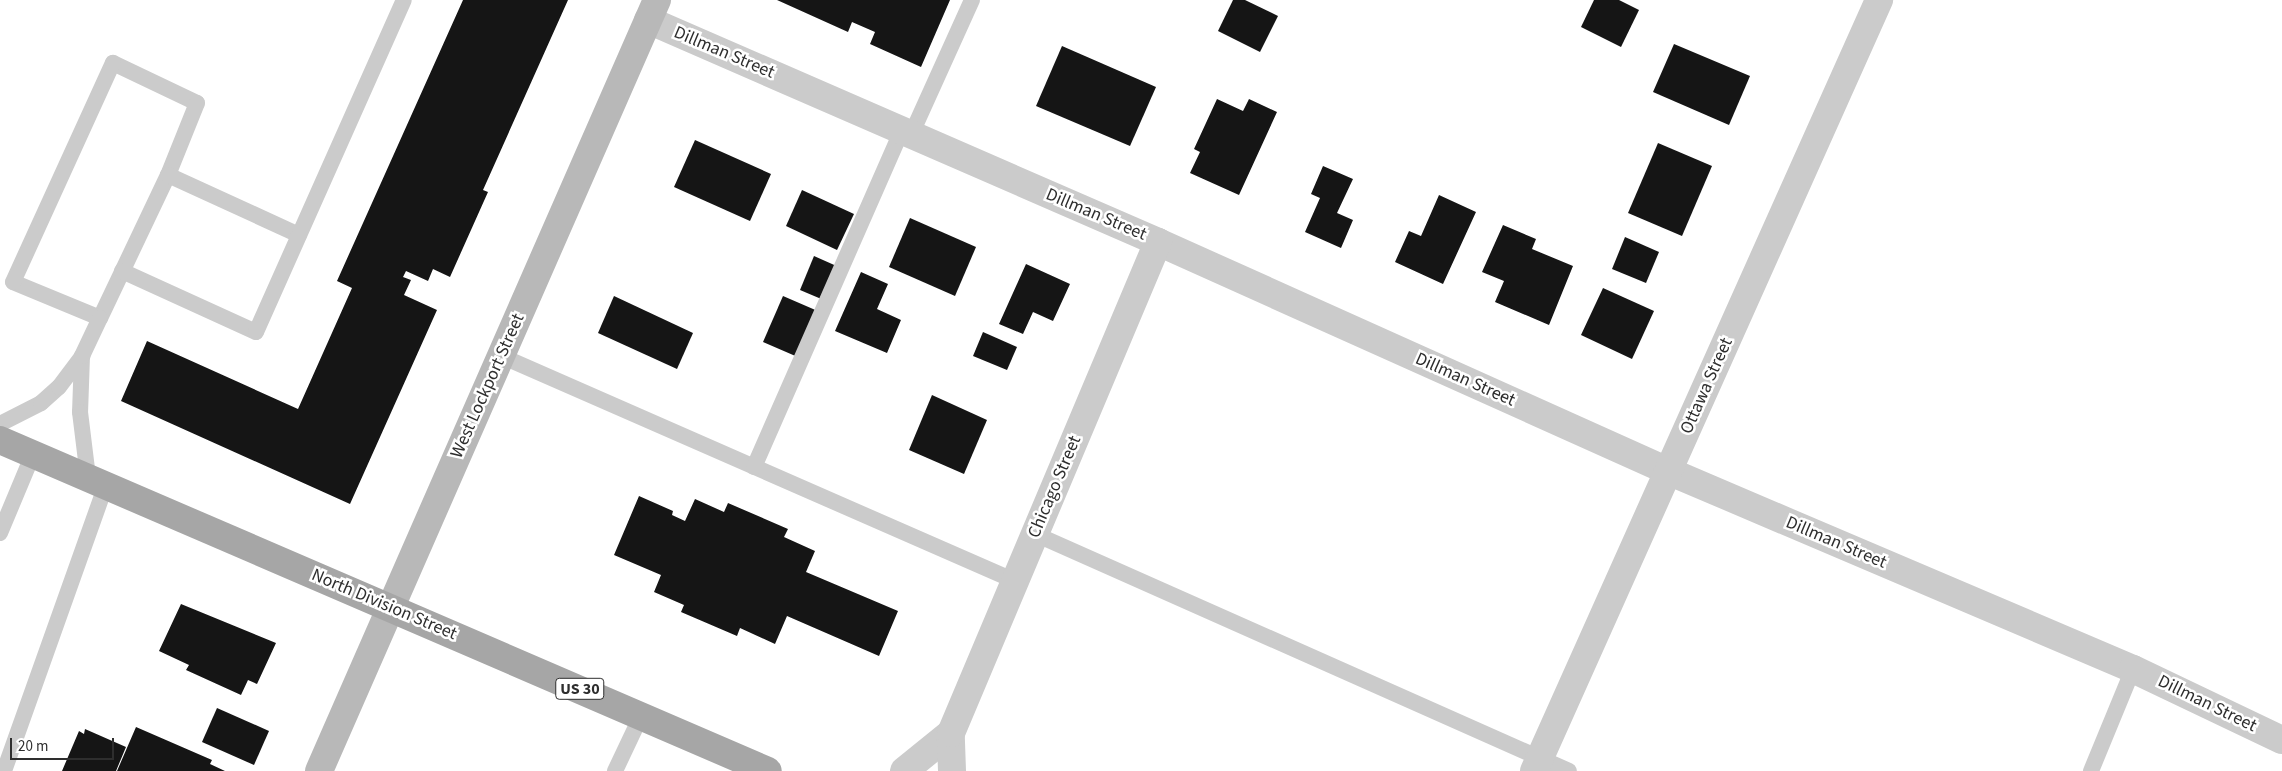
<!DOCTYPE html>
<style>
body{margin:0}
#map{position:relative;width:2282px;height:771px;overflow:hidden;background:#fff;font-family:"Source Sans 3",sans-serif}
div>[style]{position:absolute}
.building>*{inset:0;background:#151515}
.lane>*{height:16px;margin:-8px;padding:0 8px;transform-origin:8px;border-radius:8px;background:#cbcbcb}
.street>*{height:28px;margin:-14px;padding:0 14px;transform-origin:14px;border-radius:14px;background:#cbcbcb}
.secondary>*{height:28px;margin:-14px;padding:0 14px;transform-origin:14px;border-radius:14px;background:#b8b8b8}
.primary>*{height:28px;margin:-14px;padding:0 14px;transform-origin:14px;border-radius:14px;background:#a6a6a6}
span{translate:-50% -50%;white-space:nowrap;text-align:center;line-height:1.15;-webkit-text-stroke:5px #fff;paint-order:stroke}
.shield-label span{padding:1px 4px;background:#fff;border:1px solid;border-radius:4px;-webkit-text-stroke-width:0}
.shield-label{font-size:16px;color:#2e2e2e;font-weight:700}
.street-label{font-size:18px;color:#2e2e2e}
.scale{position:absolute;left:10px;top:738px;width:104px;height:22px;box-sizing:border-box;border:2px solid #2e2e2e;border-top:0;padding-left:6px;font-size:15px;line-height:18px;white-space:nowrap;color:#2e2e2e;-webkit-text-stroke:4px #fff;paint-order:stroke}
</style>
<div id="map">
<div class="building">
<i style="clip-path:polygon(463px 0,568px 0,483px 190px,488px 192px,450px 277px,433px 269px,428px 281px,406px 271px,403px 277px,411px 280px,404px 295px,437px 310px,350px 504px,121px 401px,147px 341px,298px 409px,352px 288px,337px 281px)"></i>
<i style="clip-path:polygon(777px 0,950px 0,921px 67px,870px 44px,875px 32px,852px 22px,848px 32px)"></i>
<i style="clip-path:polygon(1233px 0,1245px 0,1278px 16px,1260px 52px,1218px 31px)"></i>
<i style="clip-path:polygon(1594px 0,1619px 0,1639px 10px,1621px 47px,1581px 27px)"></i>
<i style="clip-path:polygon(1674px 44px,1750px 76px,1729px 125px,1653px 92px)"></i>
<i style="clip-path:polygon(1062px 46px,1156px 87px,1130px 146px,1036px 106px)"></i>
<i style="clip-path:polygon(1217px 99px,1243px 111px,1249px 99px,1277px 112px,1239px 195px,1190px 173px,1200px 152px,1194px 149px)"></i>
<i style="clip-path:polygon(695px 140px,771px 174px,750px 221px,674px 187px)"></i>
<i style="clip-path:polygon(1658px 143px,1712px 166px,1682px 236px,1628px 213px)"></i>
<i style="clip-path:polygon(1323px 166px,1353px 179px,1337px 213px,1353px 220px,1341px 248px,1305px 232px,1320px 198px,1311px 194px)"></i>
<i style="clip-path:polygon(802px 190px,854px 214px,837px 250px,786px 226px)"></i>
<i style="clip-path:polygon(1439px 195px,1476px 212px,1443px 284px,1395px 262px,1409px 231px,1421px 236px)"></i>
<i style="clip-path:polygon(910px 218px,976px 247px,955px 296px,889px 267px)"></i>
<i style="clip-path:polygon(1503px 225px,1536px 239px,1532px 249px,1573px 266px,1549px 325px,1495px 302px,1504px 281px,1482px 272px)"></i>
<i style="clip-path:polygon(1625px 237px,1659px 252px,1646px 283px,1612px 269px)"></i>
<i style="clip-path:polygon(814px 256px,841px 268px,826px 301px,800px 290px)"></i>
<i style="clip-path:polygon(1026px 264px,1070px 284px,1053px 321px,1033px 312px,1023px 334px,999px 324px)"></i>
<i style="clip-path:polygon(861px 272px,888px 284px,877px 309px,901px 320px,887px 353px,835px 331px)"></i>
<i style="clip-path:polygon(1603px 288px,1654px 311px,1632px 359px,1581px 335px)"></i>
<i style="clip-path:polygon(614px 296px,693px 333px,677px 369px,598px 333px)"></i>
<i style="clip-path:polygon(783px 296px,820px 312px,800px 358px,763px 342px)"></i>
<i style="clip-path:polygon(983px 332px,1017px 347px,1007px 370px,973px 356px)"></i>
<i style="clip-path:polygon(932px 395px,987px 420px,964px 474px,909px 450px)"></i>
<i style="clip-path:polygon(639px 496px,673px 511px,672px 515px,685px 521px,695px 499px,724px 512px,728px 503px,788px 529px,784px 537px,815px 551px,806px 572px,898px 611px,879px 656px,787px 616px,775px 644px,740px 628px,737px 636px,681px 612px,684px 605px,654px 592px,661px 575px,614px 555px)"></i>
<i style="clip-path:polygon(181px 604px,276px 643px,257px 684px,248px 680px,241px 695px,186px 670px,189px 665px,159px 651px)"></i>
<i style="clip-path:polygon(217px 708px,269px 731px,254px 765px,202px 742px)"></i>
<i style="clip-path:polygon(136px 727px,212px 760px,210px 764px,225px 771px,117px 771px)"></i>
<i style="clip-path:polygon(85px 729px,126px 747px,116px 771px,62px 771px,79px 731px,84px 734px)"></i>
</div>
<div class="lane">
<i style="left:113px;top:63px;width:93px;rotate:25.5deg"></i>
<i style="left:197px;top:103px;width:78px;rotate:111.9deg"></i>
<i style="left:168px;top:175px;width:158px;rotate:115.4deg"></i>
<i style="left:100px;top:318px;width:94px;rotate:-157.5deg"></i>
<i style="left:13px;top:282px;width:241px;rotate:-65.5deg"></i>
<i style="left:911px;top:135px;width:148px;rotate:-65.7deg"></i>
<i style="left:168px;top:175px;width:144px;rotate:24.6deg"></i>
<i style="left:122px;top:271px;width:147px;rotate:24.5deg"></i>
<i style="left:256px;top:332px;width:363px;rotate:-66deg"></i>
<i style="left:82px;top:356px;width:56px;rotate:92deg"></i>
<i style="left:80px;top:412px;width:65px;rotate:83deg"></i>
<i style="left:501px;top:356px;width:561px;rotate:23.64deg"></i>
<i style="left:0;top:424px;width:46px;rotate:-27.1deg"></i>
<i style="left:41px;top:403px;width:24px;rotate:-42deg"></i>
<i style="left:59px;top:387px;width:39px;rotate:-53deg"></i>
<i style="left:82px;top:356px;width:42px;rotate:-64.7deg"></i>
<i style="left:754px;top:467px;width:368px;rotate:-66.3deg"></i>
<i style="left:0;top:533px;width:86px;rotate:-67.3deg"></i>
<i style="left:1035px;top:534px;width:584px;rotate:23.93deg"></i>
<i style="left:4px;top:771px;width:304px;rotate:-70.4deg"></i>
<i style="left:615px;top:771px;width:61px;rotate:-64.7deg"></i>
<i style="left:2091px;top:771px;width:110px;rotate:-67.6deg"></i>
</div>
<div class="street">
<i style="left:648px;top:20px;width:556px;rotate:23.52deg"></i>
<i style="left:1158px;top:242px;width:559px;rotate:24.18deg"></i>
<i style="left:1668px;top:471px;width:505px;rotate:23.06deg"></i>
<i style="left:2133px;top:669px;width:165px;rotate:25.5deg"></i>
<i style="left:904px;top:771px;width:60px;rotate:-39deg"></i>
<i style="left:952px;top:771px;width:38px;rotate:-92deg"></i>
<i style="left:951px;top:733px;width:533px;rotate:-67.14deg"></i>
<i style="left:1534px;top:771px;width:845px;rotate:-65.89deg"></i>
</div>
<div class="secondary">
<i style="left:319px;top:771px;width:842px;rotate:-66.33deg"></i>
</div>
<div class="primary">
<i style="left:0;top:440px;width:836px;rotate:23.32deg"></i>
</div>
<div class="shield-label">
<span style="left:580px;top:689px">US 30</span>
</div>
<div class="street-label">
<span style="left:724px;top:53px;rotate:23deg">Dillman Street</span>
<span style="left:1096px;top:215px;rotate:23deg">Dillman Street</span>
<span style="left:1465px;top:380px;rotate:24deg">Dillman Street</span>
<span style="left:488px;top:386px;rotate:-66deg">West Lockport Street</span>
<span style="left:1707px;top:386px;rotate:-66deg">Ottawa Street</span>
<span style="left:1055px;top:487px;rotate:-67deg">Chicago Street</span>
<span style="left:1836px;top:543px;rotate:23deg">Dillman Street</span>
<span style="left:384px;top:605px;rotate:23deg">North Division Street</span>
<span style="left:2207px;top:704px;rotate:26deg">Dillman Street</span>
</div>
<div class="scale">20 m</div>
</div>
